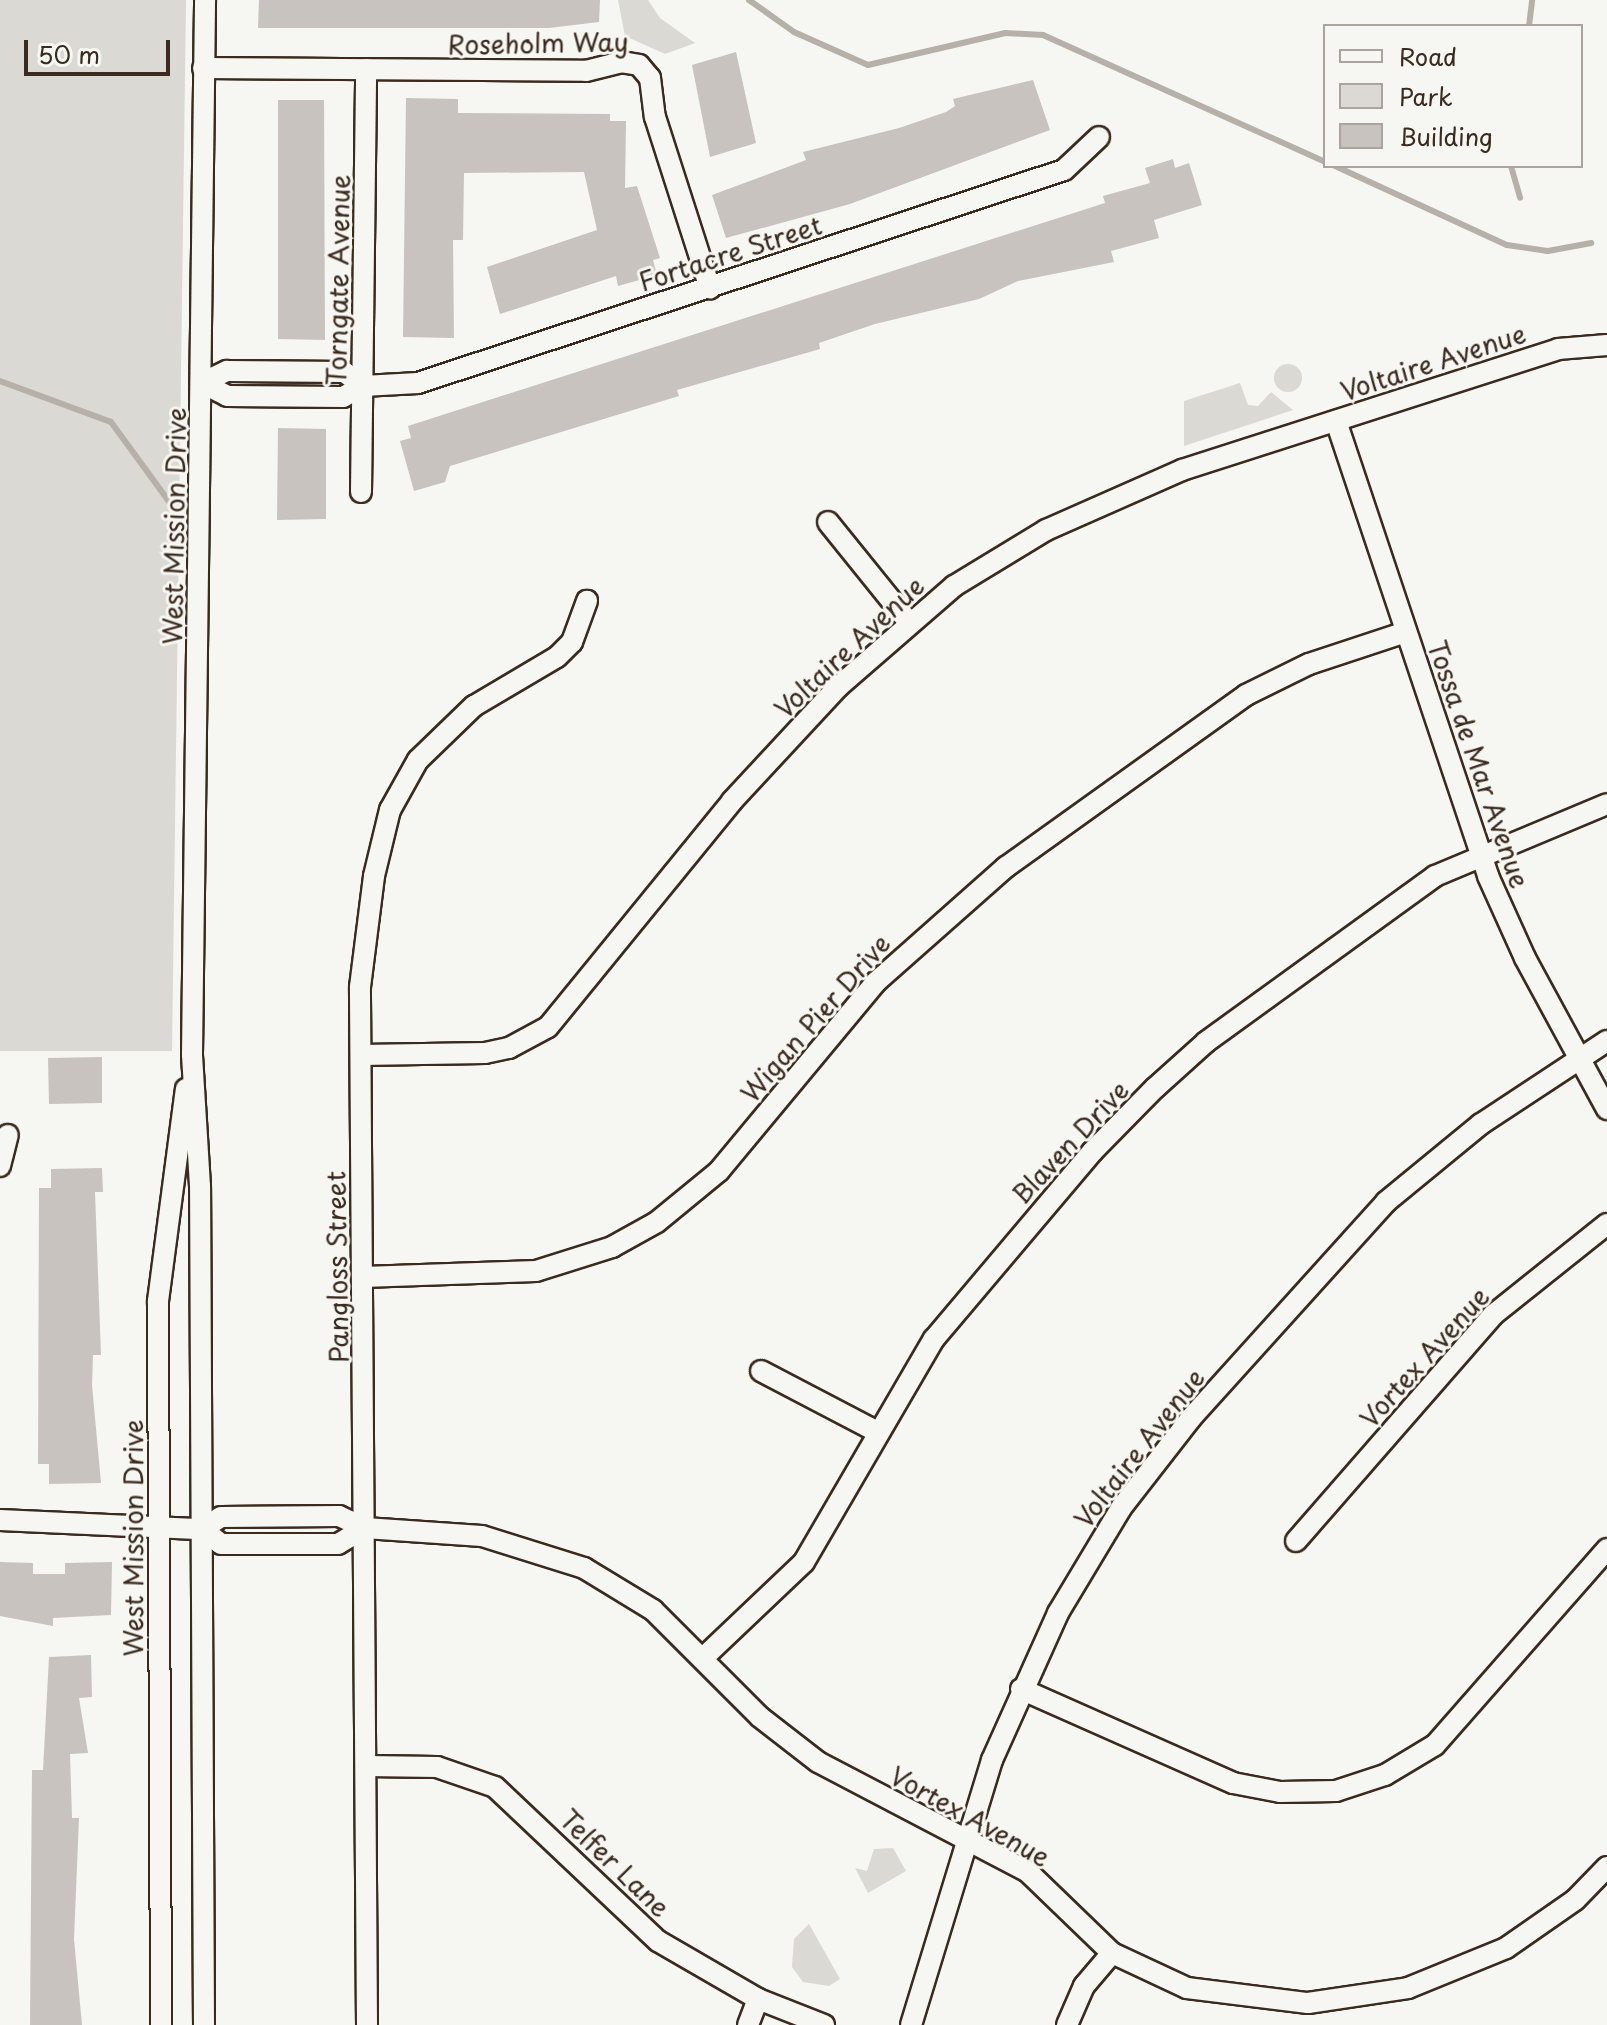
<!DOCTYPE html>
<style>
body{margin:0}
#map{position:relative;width:1607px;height:2025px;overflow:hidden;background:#f6f6f2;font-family:"Playpen Sans",sans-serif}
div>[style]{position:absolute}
.green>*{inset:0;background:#dad9d3}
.round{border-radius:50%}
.stream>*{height:6px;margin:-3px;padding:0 3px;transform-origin:3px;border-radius:3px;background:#b6b0a9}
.building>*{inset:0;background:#c8c3be}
.roads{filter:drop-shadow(2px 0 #3b2a1e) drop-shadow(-2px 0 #3b2a1e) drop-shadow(0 2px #3b2a1e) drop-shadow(0 -2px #3b2a1e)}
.minor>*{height:20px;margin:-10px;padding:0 10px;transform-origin:10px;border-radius:10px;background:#f6f6f2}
span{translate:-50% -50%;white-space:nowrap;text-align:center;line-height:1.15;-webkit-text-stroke:6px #f6f6f2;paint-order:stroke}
.street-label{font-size:26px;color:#3b2a1e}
.legend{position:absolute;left:1323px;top:24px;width:260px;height:144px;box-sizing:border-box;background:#f6f6f2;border:2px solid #aba49d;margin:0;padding:10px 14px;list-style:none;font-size:24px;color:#3b2a1e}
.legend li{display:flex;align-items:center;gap:16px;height:40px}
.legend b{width:40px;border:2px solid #aba49d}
.scale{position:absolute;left:24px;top:40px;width:146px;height:36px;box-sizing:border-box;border:4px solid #3b2a1e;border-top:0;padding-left:10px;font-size:24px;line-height:28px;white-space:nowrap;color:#3b2a1e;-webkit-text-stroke:6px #f6f6f2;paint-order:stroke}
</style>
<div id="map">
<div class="green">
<i style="clip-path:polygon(0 0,186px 0,172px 1051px,0 1051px)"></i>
<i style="clip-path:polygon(618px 0,648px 0,660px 18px,695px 43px,665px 54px,625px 36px)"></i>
<i class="round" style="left:1274px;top:364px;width:28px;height:28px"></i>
<i style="clip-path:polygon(1240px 383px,1248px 405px,1258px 406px,1271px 392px,1293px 410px,1184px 446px,1184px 401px)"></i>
<i style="clip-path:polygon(893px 1848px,906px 1871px,868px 1893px,855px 1868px,867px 1871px,874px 1849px)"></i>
<i style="clip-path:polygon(809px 1924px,840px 1979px,829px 1986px,803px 1982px,792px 1967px,794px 1939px)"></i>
</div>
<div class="stream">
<i style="left:749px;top:0;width:55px;rotate:35.4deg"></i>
<i style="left:794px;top:32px;width:81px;rotate:24deg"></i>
<i style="left:868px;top:65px;width:141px;rotate:-13.1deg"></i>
<i style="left:1005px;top:33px;width:38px;rotate:3deg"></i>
<i style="left:1043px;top:35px;width:309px;rotate:24.2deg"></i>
<i style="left:1529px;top:26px;width:26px;rotate:-83deg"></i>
<i style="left:1335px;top:166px;width:189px;rotate:24.7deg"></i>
<i style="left:1507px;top:245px;width:41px;rotate:8.3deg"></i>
<i style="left:1548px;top:251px;width:44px;rotate:-10.5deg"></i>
<i style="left:1511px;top:166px;width:33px;rotate:74deg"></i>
<i style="left:0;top:381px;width:118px;rotate:20.3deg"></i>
<i style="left:111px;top:422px;width:119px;rotate:53.9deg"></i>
</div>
<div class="building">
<i style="clip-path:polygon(259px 0,600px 0,599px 22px,549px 28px,258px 28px)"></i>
<i style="clip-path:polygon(736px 52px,756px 143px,710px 157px,692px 65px)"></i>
<i style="clip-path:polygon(1033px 80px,1050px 130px,850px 204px,726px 238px,712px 195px,806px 160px,803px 152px,899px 128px,946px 112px,955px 106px,953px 99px)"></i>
<i style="clip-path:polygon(406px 98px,458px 99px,458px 113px,610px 114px,610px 121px,626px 121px,625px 188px,637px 186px,660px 258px,653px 260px,657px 275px,618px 286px,616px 276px,500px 314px,487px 267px,597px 230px,584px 172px,464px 173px,463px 240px,453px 240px,454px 338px,403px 337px)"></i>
<i style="clip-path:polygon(278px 100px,324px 100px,325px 340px,278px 339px)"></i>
<i style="clip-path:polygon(1173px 159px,1175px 168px,1189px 163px,1202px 205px,1154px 220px,1159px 238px,1111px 251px,1114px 262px,1018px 281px,979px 299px,875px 324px,819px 343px,820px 349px,677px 390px,679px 396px,450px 466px,445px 482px,414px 491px,400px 441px,411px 438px,408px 426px,1105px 203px,1103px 196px,1150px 183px,1145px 168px)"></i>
<i style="clip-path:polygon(278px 428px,326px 429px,326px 519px,277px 520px)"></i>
<i style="clip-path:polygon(102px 1057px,102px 1103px,49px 1104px,48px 1058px)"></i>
<i style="clip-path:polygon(102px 1168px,103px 1192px,95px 1192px,101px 1355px,93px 1355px,92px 1385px,101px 1483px,49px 1484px,49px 1464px,38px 1464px,39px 1188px,51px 1188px,51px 1169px)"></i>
<i style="clip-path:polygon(0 1562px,33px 1563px,33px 1574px,65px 1574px,65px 1563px,112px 1562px,111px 1615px,53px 1618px,53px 1626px,0 1616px)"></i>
<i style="clip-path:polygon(91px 1655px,92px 1697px,79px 1698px,88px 1753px,70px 1754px,72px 1818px,79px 1818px,74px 1939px,82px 2025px,30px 2025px,32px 1770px,43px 1770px,49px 1657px)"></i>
</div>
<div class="roads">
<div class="minor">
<i style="left:203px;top:68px;width:383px;rotate:0.4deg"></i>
<i style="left:586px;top:71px;width:36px;rotate:-14deg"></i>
<i style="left:621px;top:62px;width:18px;rotate:9deg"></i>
<i style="left:639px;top:65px;width:17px;rotate:50deg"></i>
<i style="left:650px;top:78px;width:39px;rotate:83deg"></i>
<i style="left:655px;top:117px;width:180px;rotate:72.2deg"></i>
<i style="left:202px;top:383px;width:28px;rotate:27deg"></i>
<i style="left:227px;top:396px;width:116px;rotate:0.5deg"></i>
<i style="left:343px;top:397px;width:23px;rotate:-29deg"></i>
<i style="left:363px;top:386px;width:55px;rotate:-3.1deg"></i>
<i style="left:418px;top:383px;width:680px;rotate:-18.25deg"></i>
<i style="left:1064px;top:170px;width:48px;rotate:-43.3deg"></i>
<i style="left:202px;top:383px;width:28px;rotate:-26deg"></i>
<i style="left:227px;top:371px;width:117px;rotate:0.5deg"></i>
<i style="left:344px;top:372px;width:24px;rotate:36deg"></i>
<i style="left:1336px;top:421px;width:480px;rotate:71.5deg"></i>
<i style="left:1488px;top:876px;width:90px;rotate:65.7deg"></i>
<i style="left:1525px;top:958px;width:172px;rotate:61.5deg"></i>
<i style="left:361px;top:492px;width:423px;rotate:-89.3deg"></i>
<i style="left:828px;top:522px;width:127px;rotate:51.1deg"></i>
<i style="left:361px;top:1055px;width:124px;rotate:-0.9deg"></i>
<i style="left:485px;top:1053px;width:25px;rotate:-12deg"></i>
<i style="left:509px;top:1048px;width:44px;rotate:-28.3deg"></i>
<i style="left:548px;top:1027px;width:291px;rotate:-50.8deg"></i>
<i style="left:732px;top:801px;width:156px;rotate:-47.1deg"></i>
<i style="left:838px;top:687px;width:154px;rotate:-41deg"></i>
<i style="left:954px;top:586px;width:108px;rotate:-31.3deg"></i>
<i style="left:1046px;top:530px;width:149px;rotate:-23.8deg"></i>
<i style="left:1182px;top:470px;width:395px;rotate:-17.8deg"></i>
<i style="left:1558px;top:349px;width:49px;rotate:-4.7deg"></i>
<i style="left:0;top:1166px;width:32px;rotate:-76deg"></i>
<i style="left:363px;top:1277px;width:173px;rotate:-2deg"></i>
<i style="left:536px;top:1271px;width:80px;rotate:-17.5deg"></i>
<i style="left:612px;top:1247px;width:51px;rotate:-29.1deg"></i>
<i style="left:657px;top:1222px;width:80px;rotate:-39.4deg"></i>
<i style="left:719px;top:1171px;width:246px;rotate:-50.3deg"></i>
<i style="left:876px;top:982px;width:174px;rotate:-41.5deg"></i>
<i style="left:1006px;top:867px;width:295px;rotate:-35.6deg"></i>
<i style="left:1246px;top:695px;width:70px;rotate:-26.2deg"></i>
<i style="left:1309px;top:664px;width:102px;rotate:-18.3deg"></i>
<i style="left:761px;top:1371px;width:130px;rotate:27.6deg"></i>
<i style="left:0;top:1520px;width:202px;rotate:2.6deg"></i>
<i style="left:202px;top:1529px;width:24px;rotate:38deg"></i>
<i style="left:221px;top:1544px;width:117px"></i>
<i style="left:338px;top:1544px;width:31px;rotate:-31deg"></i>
<i style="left:202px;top:1529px;width:22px;rotate:-32deg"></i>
<i style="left:221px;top:1517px;width:118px;rotate:-0.5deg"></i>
<i style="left:339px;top:1516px;width:29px;rotate:25deg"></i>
<i style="left:365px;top:1528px;width:117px;rotate:3.9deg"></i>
<i style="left:482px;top:1536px;width:107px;rotate:17.4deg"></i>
<i style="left:584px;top:1568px;width:81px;rotate:31.3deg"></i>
<i style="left:653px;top:1610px;width:151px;rotate:45deg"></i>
<i style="left:760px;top:1717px;width:73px;rotate:37.8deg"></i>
<i style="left:818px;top:1762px;width:237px;rotate:27.6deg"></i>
<i style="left:1028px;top:1872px;width:117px;rotate:44deg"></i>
<i style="left:1112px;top:1953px;width:83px;rotate:25deg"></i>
<i style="left:1187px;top:1988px;width:122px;rotate:7.1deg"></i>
<i style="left:1308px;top:2003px;width:101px;rotate:-8.5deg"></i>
<i style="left:1408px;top:1988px;width:106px;rotate:-22.2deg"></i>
<i style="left:1506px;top:1948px;width:84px;rotate:-34.8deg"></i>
<i style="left:1575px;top:1900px;width:46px;rotate:-45.9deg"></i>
<i style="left:1296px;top:1541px;width:300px;rotate:-48.9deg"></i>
<i style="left:1493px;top:1315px;width:146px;rotate:-38.6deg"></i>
<i style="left:703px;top:1658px;width:139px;rotate:-43.5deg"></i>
<i style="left:804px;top:1562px;width:258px;rotate:-59.8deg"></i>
<i style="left:934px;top:1339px;width:245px;rotate:-49.8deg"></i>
<i style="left:1092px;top:1152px;width:90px;rotate:-45.5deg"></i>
<i style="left:1155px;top:1088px;width:69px;rotate:-42deg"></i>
<i style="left:1206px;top:1042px;width:283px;rotate:-35.9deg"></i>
<i style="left:1435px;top:876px;width:186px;rotate:-22.7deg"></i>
<i style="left:1021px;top:1689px;width:232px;rotate:23.9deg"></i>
<i style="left:1233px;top:1783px;width:48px;rotate:10.8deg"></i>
<i style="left:1280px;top:1792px;width:56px;rotate:-1deg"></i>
<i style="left:1336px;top:1791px;width:52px;rotate:-18.1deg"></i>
<i style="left:1385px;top:1775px;width:58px;rotate:-31deg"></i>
<i style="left:1435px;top:1745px;width:261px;rotate:-48.7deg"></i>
<i style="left:366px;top:1766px;width:71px;rotate:0.8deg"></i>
<i style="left:437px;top:1767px;width:61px;rotate:19deg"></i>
<i style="left:495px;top:1787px;width:224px;rotate:43.4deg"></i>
<i style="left:658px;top:1941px;width:116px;rotate:30.1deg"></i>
<i style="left:758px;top:1999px;width:71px;rotate:21.5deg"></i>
<i style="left:161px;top:2025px;width:724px;rotate:-90.24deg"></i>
<i style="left:158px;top:1301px;width:214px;rotate:-82.5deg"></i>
<i style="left:204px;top:2025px;width:839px;rotate:-90.27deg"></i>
<i style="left:200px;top:1186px;width:132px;rotate:-93.5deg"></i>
<i style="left:192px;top:1054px;width:1054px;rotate:-89.29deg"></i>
<i style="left:367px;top:2025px;width:1038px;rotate:-90.39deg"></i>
<i style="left:360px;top:987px;width:112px;rotate:-82.8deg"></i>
<i style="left:374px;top:876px;width:68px;rotate:-76.4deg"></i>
<i style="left:390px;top:810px;width:57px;rotate:-60.8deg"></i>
<i style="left:418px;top:760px;width:78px;rotate:-44deg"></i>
<i style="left:474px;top:706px;width:96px;rotate:-30.6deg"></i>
<i style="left:557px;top:657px;width:21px;rotate:-45deg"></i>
<i style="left:572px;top:642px;width:44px;rotate:-69.9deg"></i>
<i style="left:748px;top:2025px;width:28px;rotate:-69deg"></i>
<i style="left:911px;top:2025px;width:277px;rotate:-73deg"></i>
<i style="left:992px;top:1760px;width:161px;rotate:-65.8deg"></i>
<i style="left:1058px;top:1613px;width:122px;rotate:-59deg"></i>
<i style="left:1121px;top:1508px;width:114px;rotate:-52.1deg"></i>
<i style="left:1191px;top:1418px;width:291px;rotate:-47.9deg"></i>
<i style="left:1386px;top:1202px;width:123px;rotate:-39.4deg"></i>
<i style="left:1481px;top:1124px;width:151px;rotate:-33.4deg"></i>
<i style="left:1067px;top:2025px;width:43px;rotate:-66.4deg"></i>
<i style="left:1084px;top:1986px;width:43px;rotate:-49.7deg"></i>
</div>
</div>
<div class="street-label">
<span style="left:538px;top:43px;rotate:-1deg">Roseholm Way</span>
<span style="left:730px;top:253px;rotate:-18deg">Fortacre Street</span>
<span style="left:338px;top:280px;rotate:-89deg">Torngate Avenue</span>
<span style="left:1433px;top:362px;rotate:-18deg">Voltaire Avenue</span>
<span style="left:174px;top:526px;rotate:-89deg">West Mission Drive</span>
<span style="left:849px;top:647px;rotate:-43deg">Voltaire Avenue</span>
<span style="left:1479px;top:764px;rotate:71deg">Tossa de Mar Avenue</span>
<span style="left:815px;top:1018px;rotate:-49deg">Wigan Pier Drive</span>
<span style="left:1070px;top:1142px;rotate:-47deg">Blaven Drive</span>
<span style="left:337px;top:1267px;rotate:-91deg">Pangloss Street</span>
<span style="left:1424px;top:1357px;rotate:-48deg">Vortex Avenue</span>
<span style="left:1139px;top:1448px;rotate:-52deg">Voltaire Avenue</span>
<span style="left:133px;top:1538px;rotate:-90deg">West Mission Drive</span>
<span style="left:970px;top:1816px;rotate:29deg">Vortex Avenue</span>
<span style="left:615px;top:1863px;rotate:44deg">Telfer Lane</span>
</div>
<ul class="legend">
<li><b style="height:10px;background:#f6f6f2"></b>Road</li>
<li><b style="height:22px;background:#dad9d3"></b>Park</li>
<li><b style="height:22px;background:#c8c3be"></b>Building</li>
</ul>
<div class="scale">50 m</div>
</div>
